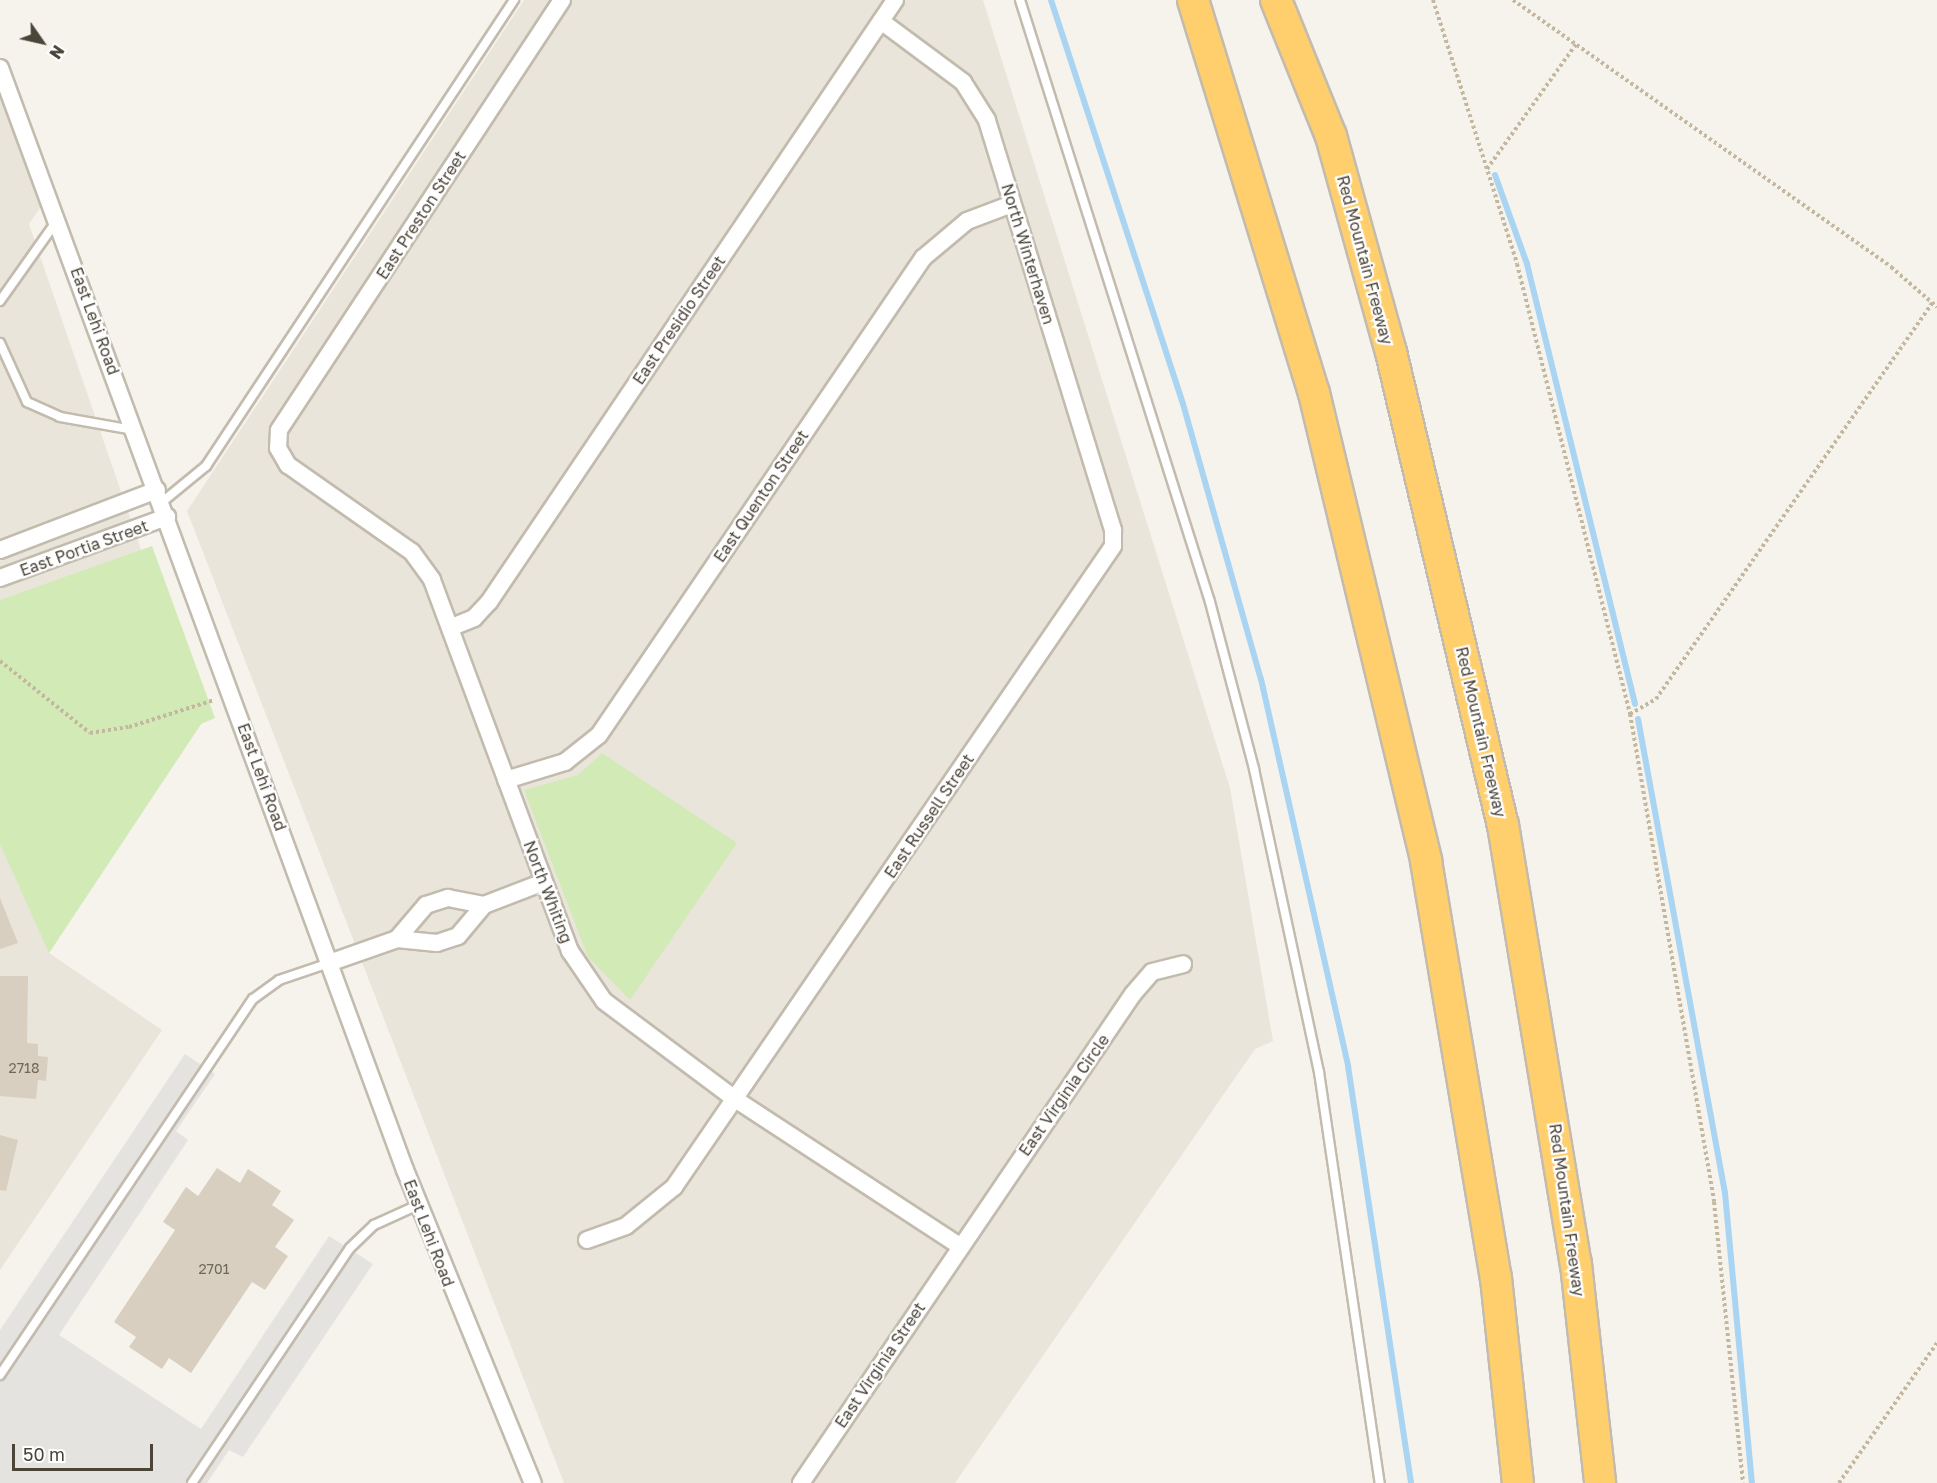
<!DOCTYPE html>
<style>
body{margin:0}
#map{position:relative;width:1937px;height:1483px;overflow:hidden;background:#f6f3ec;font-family:"Golos Text",sans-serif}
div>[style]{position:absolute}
.residential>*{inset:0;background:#eae5da}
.green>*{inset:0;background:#d2eab5}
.parking>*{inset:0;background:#e5e3e0}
.stream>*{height:6px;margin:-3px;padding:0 3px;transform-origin:3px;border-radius:3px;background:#a9d4f2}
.building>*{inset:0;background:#d8cfc1}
.path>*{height:4px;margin-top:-2px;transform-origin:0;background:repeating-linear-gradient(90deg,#c4b79f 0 3px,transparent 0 6px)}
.roads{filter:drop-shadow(2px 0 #c2bbae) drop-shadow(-2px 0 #c2bbae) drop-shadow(0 2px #c2bbae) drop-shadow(0 -2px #c2bbae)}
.service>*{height:8px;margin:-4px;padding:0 4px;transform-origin:4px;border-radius:4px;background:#fff}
.minor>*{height:16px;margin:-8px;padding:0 8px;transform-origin:8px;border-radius:8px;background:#fff}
.motorway>*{height:30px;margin:-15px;padding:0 15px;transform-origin:15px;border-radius:15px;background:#ffcf6e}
span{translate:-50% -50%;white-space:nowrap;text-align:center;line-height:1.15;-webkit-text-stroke:4.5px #fff;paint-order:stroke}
.number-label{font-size:14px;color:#6e675b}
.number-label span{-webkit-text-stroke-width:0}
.street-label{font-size:16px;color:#4b4439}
.north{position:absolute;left:12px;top:12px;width:60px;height:60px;-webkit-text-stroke:4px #fff;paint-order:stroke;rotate:124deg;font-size:16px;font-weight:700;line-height:24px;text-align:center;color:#4b4439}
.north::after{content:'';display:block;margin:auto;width:21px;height:27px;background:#4b4439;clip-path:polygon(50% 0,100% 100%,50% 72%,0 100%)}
.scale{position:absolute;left:12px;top:1444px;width:141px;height:27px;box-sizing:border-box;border:3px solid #4b4439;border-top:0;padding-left:8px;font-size:18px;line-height:21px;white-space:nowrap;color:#4b4439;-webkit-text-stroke:4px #fff;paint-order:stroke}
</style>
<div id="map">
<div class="residential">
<i style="clip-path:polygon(524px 0,983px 0,1230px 788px,1273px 1041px,1255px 1049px,955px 1483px,564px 1483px,187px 511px)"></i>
<i style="clip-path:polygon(0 68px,49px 195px,29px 224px,201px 724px,49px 953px,162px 1030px,0 1270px)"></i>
</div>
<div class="green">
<i style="clip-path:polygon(152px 546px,215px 718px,201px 724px,49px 953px,0 844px,0 600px)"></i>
<i style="clip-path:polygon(602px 753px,737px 843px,630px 1000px,588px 957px,524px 790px,578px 775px)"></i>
</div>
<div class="parking">
<i style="clip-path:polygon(185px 1054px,215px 1074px,176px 1131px,188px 1140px,59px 1335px,201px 1429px,329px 1236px,373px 1264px,243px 1457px,229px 1450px,207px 1483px,0 1483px,0 1330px)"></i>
</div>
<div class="stream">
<i style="left:1051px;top:0;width:425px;rotate:71.9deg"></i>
<i style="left:1183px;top:404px;width:286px;rotate:74.2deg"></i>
<i style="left:1261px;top:679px;width:397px;rotate:77.3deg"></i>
<i style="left:1348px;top:1066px;width:422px;rotate:81.4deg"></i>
<i style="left:1495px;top:175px;width:95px;rotate:70.2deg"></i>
<i style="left:1527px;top:264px;width:453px;rotate:76.2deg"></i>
<i style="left:1638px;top:719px;width:482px;rotate:79.6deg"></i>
<i style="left:1725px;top:1193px;width:291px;rotate:84.7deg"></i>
</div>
<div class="building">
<i style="clip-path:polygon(0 898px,18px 943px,0 949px)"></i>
<i style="clip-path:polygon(0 976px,28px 976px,27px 1043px,38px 1044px,38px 1056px,48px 1057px,46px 1081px,38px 1080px,36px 1099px,0 1096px)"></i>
<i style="clip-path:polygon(0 1135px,18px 1140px,6px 1191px,0 1190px)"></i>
<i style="clip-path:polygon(217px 1168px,240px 1183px,248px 1169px,281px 1191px,272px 1205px,294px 1220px,275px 1247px,288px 1256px,265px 1290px,252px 1282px,191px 1373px,169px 1358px,162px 1369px,129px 1347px,136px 1337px,114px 1322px,175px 1230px,163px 1222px,186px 1187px,198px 1196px)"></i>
</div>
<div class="path">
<i style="left:1433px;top:0;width:277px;rotate:72.3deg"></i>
<i style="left:1517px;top:264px;width:464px;rotate:75.9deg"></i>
<i style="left:1630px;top:714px;width:495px;rotate:80.2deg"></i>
<i style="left:1714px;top:1202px;width:282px;rotate:84.1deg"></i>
<i style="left:1513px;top:0;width:463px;rotate:35.2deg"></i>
<i style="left:1891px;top:267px;width:61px;rotate:41deg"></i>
<i style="left:1487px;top:169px;width:153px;rotate:-54.5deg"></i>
<i style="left:0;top:661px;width:115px;rotate:38.7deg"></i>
<i style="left:90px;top:733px;width:39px;rotate:-9deg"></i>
<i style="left:129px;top:727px;width:89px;rotate:-17.6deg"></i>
<i style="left:1630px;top:714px;width:30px;rotate:-30deg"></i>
<i style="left:1656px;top:699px;width:483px;rotate:-55.1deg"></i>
<i style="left:1839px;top:1483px;width:171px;rotate:-55deg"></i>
</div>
<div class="roads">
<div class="service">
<i style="left:1020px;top:0;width:631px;rotate:72.48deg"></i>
<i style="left:1210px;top:602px;width:173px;rotate:75.2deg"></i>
<i style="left:1254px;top:769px;width:310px;rotate:77.9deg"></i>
<i style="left:1319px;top:1072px;width:416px;rotate:81.6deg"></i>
<i style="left:0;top:301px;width:97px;rotate:-54.7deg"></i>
<i style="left:0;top:343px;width:65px;rotate:65.4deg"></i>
<i style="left:27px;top:402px;width:36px;rotate:24deg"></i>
<i style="left:60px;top:417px;width:74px;rotate:10.1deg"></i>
<i style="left:162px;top:502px;width:57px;rotate:-39.3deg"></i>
<i style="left:206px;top:466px;width:559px;rotate:-56.54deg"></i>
<i style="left:0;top:1375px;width:453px;rotate:-56.1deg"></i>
<i style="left:253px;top:999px;width:32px;rotate:-36deg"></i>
<i style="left:279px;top:980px;width:53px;rotate:-18.8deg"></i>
<i style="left:192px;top:1483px;width:283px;rotate:-56.1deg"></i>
<i style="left:350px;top:1248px;width:33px;rotate:-44deg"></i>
<i style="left:374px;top:1225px;width:48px;rotate:-24.4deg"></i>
</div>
<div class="minor">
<i style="left:562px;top:0;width:515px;rotate:123.35deg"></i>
<i style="left:279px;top:430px;width:18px;rotate:93deg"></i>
<i style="left:278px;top:448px;width:20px;rotate:60deg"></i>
<i style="left:288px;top:465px;width:151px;rotate:35.1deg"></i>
<i style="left:412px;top:552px;width:34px;rotate:54deg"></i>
<i style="left:432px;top:580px;width:396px;rotate:69.6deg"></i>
<i style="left:570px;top:951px;width:60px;rotate:55.8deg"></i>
<i style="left:604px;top:1001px;width:164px;rotate:36.8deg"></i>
<i style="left:735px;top:1099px;width:269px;rotate:33.2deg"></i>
<i style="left:0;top:68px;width:1174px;rotate:69.82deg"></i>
<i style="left:405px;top:1170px;width:338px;rotate:67.8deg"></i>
<i style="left:0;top:550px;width:168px;rotate:-20.9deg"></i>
<i style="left:0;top:578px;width:178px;rotate:-20.1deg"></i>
<i style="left:452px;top:627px;width:24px;rotate:-22deg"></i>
<i style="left:474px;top:618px;width:22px;rotate:-47deg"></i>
<i style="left:489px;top:602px;width:726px;rotate:-56deg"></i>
<i style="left:506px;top:780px;width:62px;rotate:-17deg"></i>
<i style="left:565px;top:762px;width:43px;rotate:-38.5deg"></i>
<i style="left:599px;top:735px;width:577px;rotate:-55.81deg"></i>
<i style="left:923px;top:258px;width:57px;rotate:-40.1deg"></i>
<i style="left:967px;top:221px;width:48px;rotate:-20.7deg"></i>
<i style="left:397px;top:939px;width:45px;rotate:-49.5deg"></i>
<i style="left:426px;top:905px;width:23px;rotate:-18deg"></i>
<i style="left:448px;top:898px;width:37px;rotate:11deg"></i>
<i style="left:329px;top:963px;width:72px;rotate:-19.4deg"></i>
<i style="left:397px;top:939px;width:40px;rotate:5.7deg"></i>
<i style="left:437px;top:943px;width:22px;rotate:-18deg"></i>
<i style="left:458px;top:936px;width:40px;rotate:-50deg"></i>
<i style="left:484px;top:905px;width:64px;rotate:-21deg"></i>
<i style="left:587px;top:1240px;width:41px;rotate:-19.7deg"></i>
<i style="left:626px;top:1226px;width:62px;rotate:-39.1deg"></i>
<i style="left:674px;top:1187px;width:777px;rotate:-55.59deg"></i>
<i style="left:1113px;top:546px;width:16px;rotate:-90deg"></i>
<i style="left:1113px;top:530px;width:429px;rotate:-107.1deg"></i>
<i style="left:987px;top:120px;width:45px;rotate:-122.3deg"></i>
<i style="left:963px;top:82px;width:102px;rotate:-143.4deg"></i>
<i style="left:801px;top:1483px;width:591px;rotate:-55.83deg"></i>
<i style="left:1133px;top:994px;width:29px;rotate:-49deg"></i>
<i style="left:1152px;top:972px;width:32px;rotate:-14deg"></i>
</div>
<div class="motorway">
<i style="left:1193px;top:0;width:411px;rotate:72.9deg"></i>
<i style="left:1314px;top:393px;width:481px;rotate:76.5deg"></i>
<i style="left:1426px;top:861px;width:423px;rotate:80.5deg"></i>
<i style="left:1496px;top:1278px;width:206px;rotate:83.9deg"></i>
<i style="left:1276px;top:0;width:147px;rotate:68deg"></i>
<i style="left:1331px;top:136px;width:224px;rotate:74.5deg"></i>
<i style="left:1391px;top:352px;width:486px;rotate:76.7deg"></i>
<i style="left:1503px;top:825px;width:445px;rotate:80.6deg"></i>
<i style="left:1576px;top:1264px;width:220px;rotate:83.7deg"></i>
</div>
</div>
<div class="number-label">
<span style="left:24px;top:1068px">2718</span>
<span style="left:214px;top:1269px">2701</span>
</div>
<div class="street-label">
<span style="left:421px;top:215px;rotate:-57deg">East Preston Street</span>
<span style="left:1028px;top:254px;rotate:73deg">North Winterhaven</span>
<span style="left:1365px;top:260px;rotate:75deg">Red Mountain Freeway</span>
<span style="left:679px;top:320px;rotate:-56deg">East Presidio Street</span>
<span style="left:95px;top:321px;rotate:70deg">East Lehi Road</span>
<span style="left:761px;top:496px;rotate:-56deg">East Quenton Street</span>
<span style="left:84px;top:548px;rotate:-20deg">East Portia Street</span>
<span style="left:1481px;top:732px;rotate:77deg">Red Mountain Freeway</span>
<span style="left:262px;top:777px;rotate:70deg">East Lehi Road</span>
<span style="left:929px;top:816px;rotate:-56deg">East Russell Street</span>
<span style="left:548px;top:892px;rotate:69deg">North Whiting</span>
<span style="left:1064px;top:1095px;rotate:-55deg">East Virginia Circle</span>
<span style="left:1567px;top:1210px;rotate:82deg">Red Mountain Freeway</span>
<span style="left:429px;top:1233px;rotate:69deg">East Lehi Road</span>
<span style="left:880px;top:1365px;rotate:-56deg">East Virginia Street</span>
</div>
<div class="north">N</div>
<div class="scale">50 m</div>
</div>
